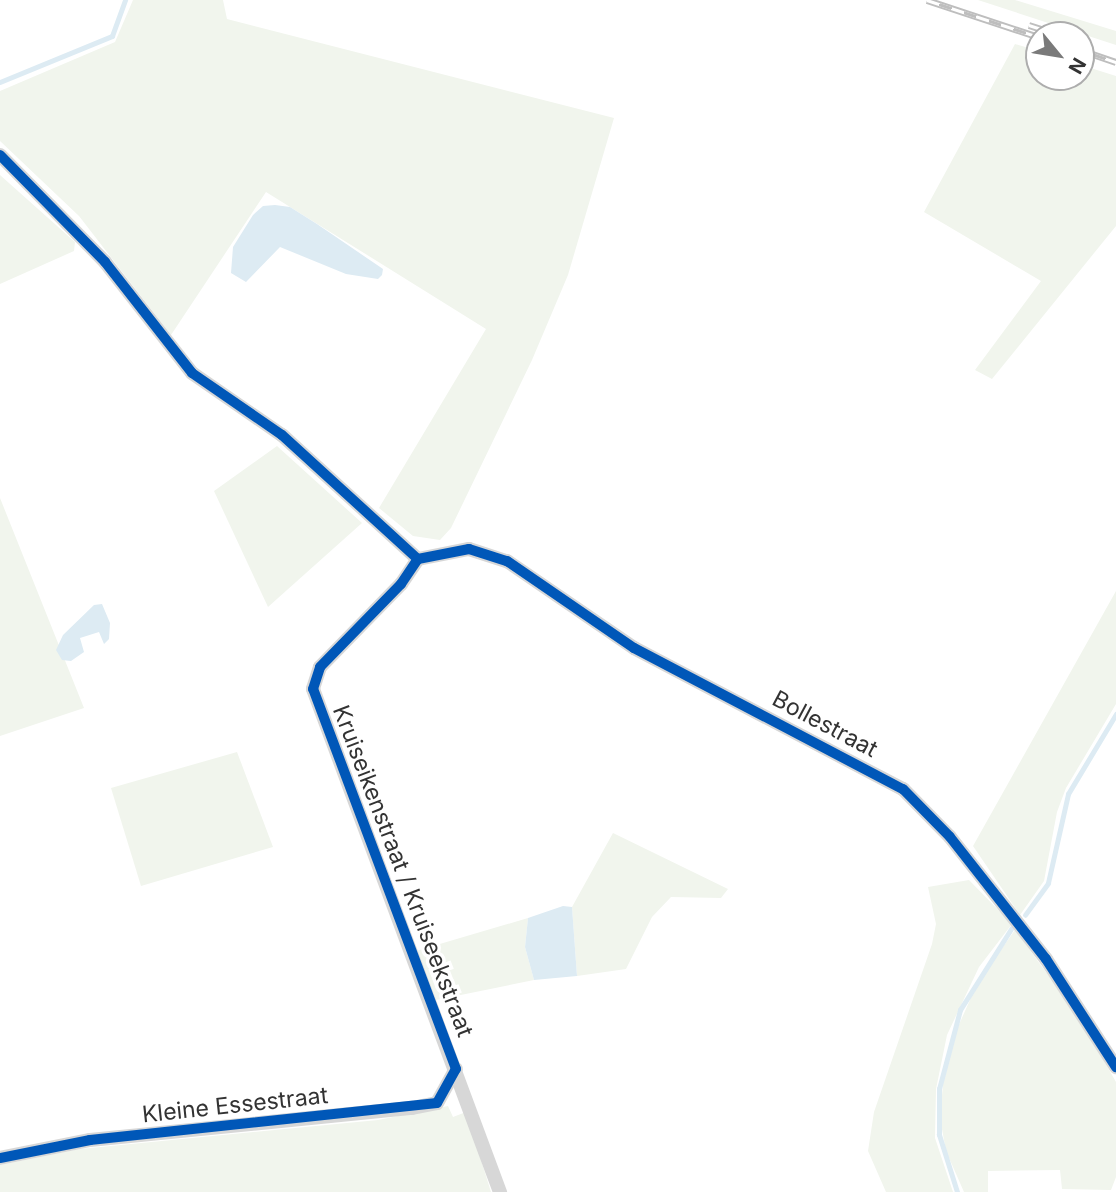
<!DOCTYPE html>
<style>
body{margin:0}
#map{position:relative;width:1116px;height:1192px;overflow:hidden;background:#fff;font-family:Inter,sans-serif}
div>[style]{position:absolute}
.green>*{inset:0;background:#f1f5ed}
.water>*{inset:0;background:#ddebf3}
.stream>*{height:4.5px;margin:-2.25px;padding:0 2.25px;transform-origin:2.25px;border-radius:2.25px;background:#ddebf3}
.minor>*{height:14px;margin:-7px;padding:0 7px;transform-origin:7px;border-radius:7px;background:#d7d7d7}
.rail>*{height:7px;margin-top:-3.5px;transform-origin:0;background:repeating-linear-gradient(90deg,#fff 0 13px,#bebebe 0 26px);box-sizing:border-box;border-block:2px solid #bebebe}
.cycleway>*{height:10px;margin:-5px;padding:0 5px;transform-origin:5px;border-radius:5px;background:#0057b8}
span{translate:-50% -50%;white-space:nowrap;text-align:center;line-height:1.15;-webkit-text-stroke:7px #fff;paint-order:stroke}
.street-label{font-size:23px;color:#333}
.north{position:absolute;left:1025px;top:21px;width:70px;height:70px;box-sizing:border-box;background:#fff;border:2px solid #adadad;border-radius:50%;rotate:120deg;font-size:19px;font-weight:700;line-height:28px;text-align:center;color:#333}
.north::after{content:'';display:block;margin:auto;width:24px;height:32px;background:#7a7a7a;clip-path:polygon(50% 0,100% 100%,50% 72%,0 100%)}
</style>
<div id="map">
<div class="green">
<i style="clip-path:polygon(133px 0,223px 0,227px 19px,614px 118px,568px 275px,532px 360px,451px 528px,440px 540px,413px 536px,379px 508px,486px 329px,266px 192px,171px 335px,79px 216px,0 141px,0 91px,115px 42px)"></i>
<i style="clip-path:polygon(978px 0,1015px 0,1116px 31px,1116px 45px)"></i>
<i style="clip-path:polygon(1015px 44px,1039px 51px,1039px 77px,1081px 77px,1081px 65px,1116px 76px,1116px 226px,992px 379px,975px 370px,1041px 281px,924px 212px)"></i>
<i style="clip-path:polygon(0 175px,75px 242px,74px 251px,0 284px)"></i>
<i style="clip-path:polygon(277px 446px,362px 523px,268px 607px,214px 491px)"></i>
<i style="clip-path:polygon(0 498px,84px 708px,0 736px)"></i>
<i style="clip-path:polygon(1116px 591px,1116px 704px,1066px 788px,1057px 812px,1044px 881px,1020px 915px,973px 846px)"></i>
<i style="clip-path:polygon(237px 752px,273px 847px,141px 886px,111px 788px)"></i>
<i style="clip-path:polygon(613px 833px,728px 889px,721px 898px,671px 897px,652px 917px,626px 969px,577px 976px,572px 907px)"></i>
<i style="clip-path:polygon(969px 880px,1012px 924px,979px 967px,947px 1035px,936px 1089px,935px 1138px,953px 1192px,886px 1192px,868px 1151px,874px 1112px,932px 944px,936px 924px,928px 887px)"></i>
<i style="clip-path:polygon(528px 918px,525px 947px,534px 980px,436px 1000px,416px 951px)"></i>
<i style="clip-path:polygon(1015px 930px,1079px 1017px,1116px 1082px,1116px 1177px,1111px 1190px,1062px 1189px,1060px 1170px,988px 1171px,988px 1192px,964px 1192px,946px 1151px,940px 1118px,943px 1084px,957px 1029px,978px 982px)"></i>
<i style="clip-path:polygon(448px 1106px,453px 1117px,466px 1112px,491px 1192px,0 1192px,0 1165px,80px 1149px,378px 1120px)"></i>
</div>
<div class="water">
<i style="clip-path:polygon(275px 205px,290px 207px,317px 224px,383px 269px,382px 275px,378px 279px,346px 274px,280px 247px,246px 282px,231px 273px,233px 247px,253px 215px,263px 206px)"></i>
<i style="clip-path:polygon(102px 604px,110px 623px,109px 639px,104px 644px,99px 632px,80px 638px,84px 652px,71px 661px,62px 660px,56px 650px,63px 635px,94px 605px)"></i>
<i style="clip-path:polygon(563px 906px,572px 907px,577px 976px,534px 980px,525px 947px,528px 918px)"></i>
</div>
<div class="stream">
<i style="left:0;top:82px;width:121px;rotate:-22.3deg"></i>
<i style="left:112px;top:36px;width:38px;rotate:-70deg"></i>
<i style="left:1025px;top:915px;width:39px;rotate:-54deg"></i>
<i style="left:1048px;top:883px;width:91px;rotate:-77.3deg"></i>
<i style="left:1068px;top:794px;width:93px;rotate:-59deg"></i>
<i style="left:957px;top:1192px;width:60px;rotate:-107.5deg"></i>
<i style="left:939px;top:1135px;width:46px;rotate:-90deg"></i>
<i style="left:939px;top:1089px;width:82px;rotate:-75.1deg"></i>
<i style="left:960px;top:1010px;width:96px;rotate:-57.8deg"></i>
</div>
<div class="minor">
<i style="left:0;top:155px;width:150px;rotate:45.5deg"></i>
<i style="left:105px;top:262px;width:141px;rotate:51.9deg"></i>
<i style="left:192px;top:373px;width:109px;rotate:34.6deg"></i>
<i style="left:282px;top:435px;width:184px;rotate:42.4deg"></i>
<i style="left:418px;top:559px;width:52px;rotate:-11.1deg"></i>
<i style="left:469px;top:549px;width:40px;rotate:18deg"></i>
<i style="left:507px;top:561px;width:154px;rotate:34.4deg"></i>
<i style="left:634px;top:648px;width:304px;rotate:27.7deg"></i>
<i style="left:903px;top:789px;width:67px;rotate:45.6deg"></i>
<i style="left:950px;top:837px;width:155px;rotate:51.8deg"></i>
<i style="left:1046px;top:959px;width:129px;rotate:57.1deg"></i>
<i style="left:418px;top:559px;width:30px;rotate:124deg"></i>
<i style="left:401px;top:584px;width:116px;rotate:134.3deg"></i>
<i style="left:320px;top:667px;width:23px;rotate:108deg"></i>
<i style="left:313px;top:689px;width:537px;rotate:69.61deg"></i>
<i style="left:0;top:1158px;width:92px;rotate:-11.3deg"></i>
<i style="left:90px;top:1140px;width:324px;rotate:-5.7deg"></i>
<i style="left:412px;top:1108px;width:25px;rotate:-11deg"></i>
<i style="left:437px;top:1103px;width:39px;rotate:-61deg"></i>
</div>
<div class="rail">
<i style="left:927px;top:0;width:118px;rotate:18.3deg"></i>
<i style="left:1029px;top:25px;width:33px;rotate:18deg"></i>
<i style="left:1081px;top:50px;width:37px;rotate:19deg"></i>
</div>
<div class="cycleway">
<i style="left:0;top:155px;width:150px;rotate:45.5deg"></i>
<i style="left:105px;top:262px;width:141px;rotate:51.9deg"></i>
<i style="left:192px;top:373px;width:109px;rotate:34.6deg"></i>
<i style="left:282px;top:435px;width:184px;rotate:42.4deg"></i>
<i style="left:418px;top:559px;width:52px;rotate:-11.1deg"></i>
<i style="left:469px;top:549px;width:40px;rotate:18deg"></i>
<i style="left:507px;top:561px;width:154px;rotate:34.4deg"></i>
<i style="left:634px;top:648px;width:304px;rotate:27.7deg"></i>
<i style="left:903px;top:789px;width:67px;rotate:45.6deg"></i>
<i style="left:950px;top:837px;width:155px;rotate:51.8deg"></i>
<i style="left:1046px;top:959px;width:129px;rotate:57.1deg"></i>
<i style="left:0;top:1158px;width:92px;rotate:-11.3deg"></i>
<i style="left:90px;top:1140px;width:349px;rotate:-6.1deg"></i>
<i style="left:437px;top:1103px;width:39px;rotate:-61deg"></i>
<i style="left:456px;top:1069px;width:406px;rotate:-110.6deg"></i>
<i style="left:313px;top:689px;width:23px;rotate:-72deg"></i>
<i style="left:320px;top:667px;width:116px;rotate:-45.7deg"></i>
<i style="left:401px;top:584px;width:30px;rotate:-56deg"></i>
</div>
<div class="street-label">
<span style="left:825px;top:724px;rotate:28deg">Bollestraat</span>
<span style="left:403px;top:871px;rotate:69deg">Kruiseikenstraat / Kruiseekstraat</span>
<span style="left:235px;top:1105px;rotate:-6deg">Kleine Essestraat</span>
</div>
<div class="north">N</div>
</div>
